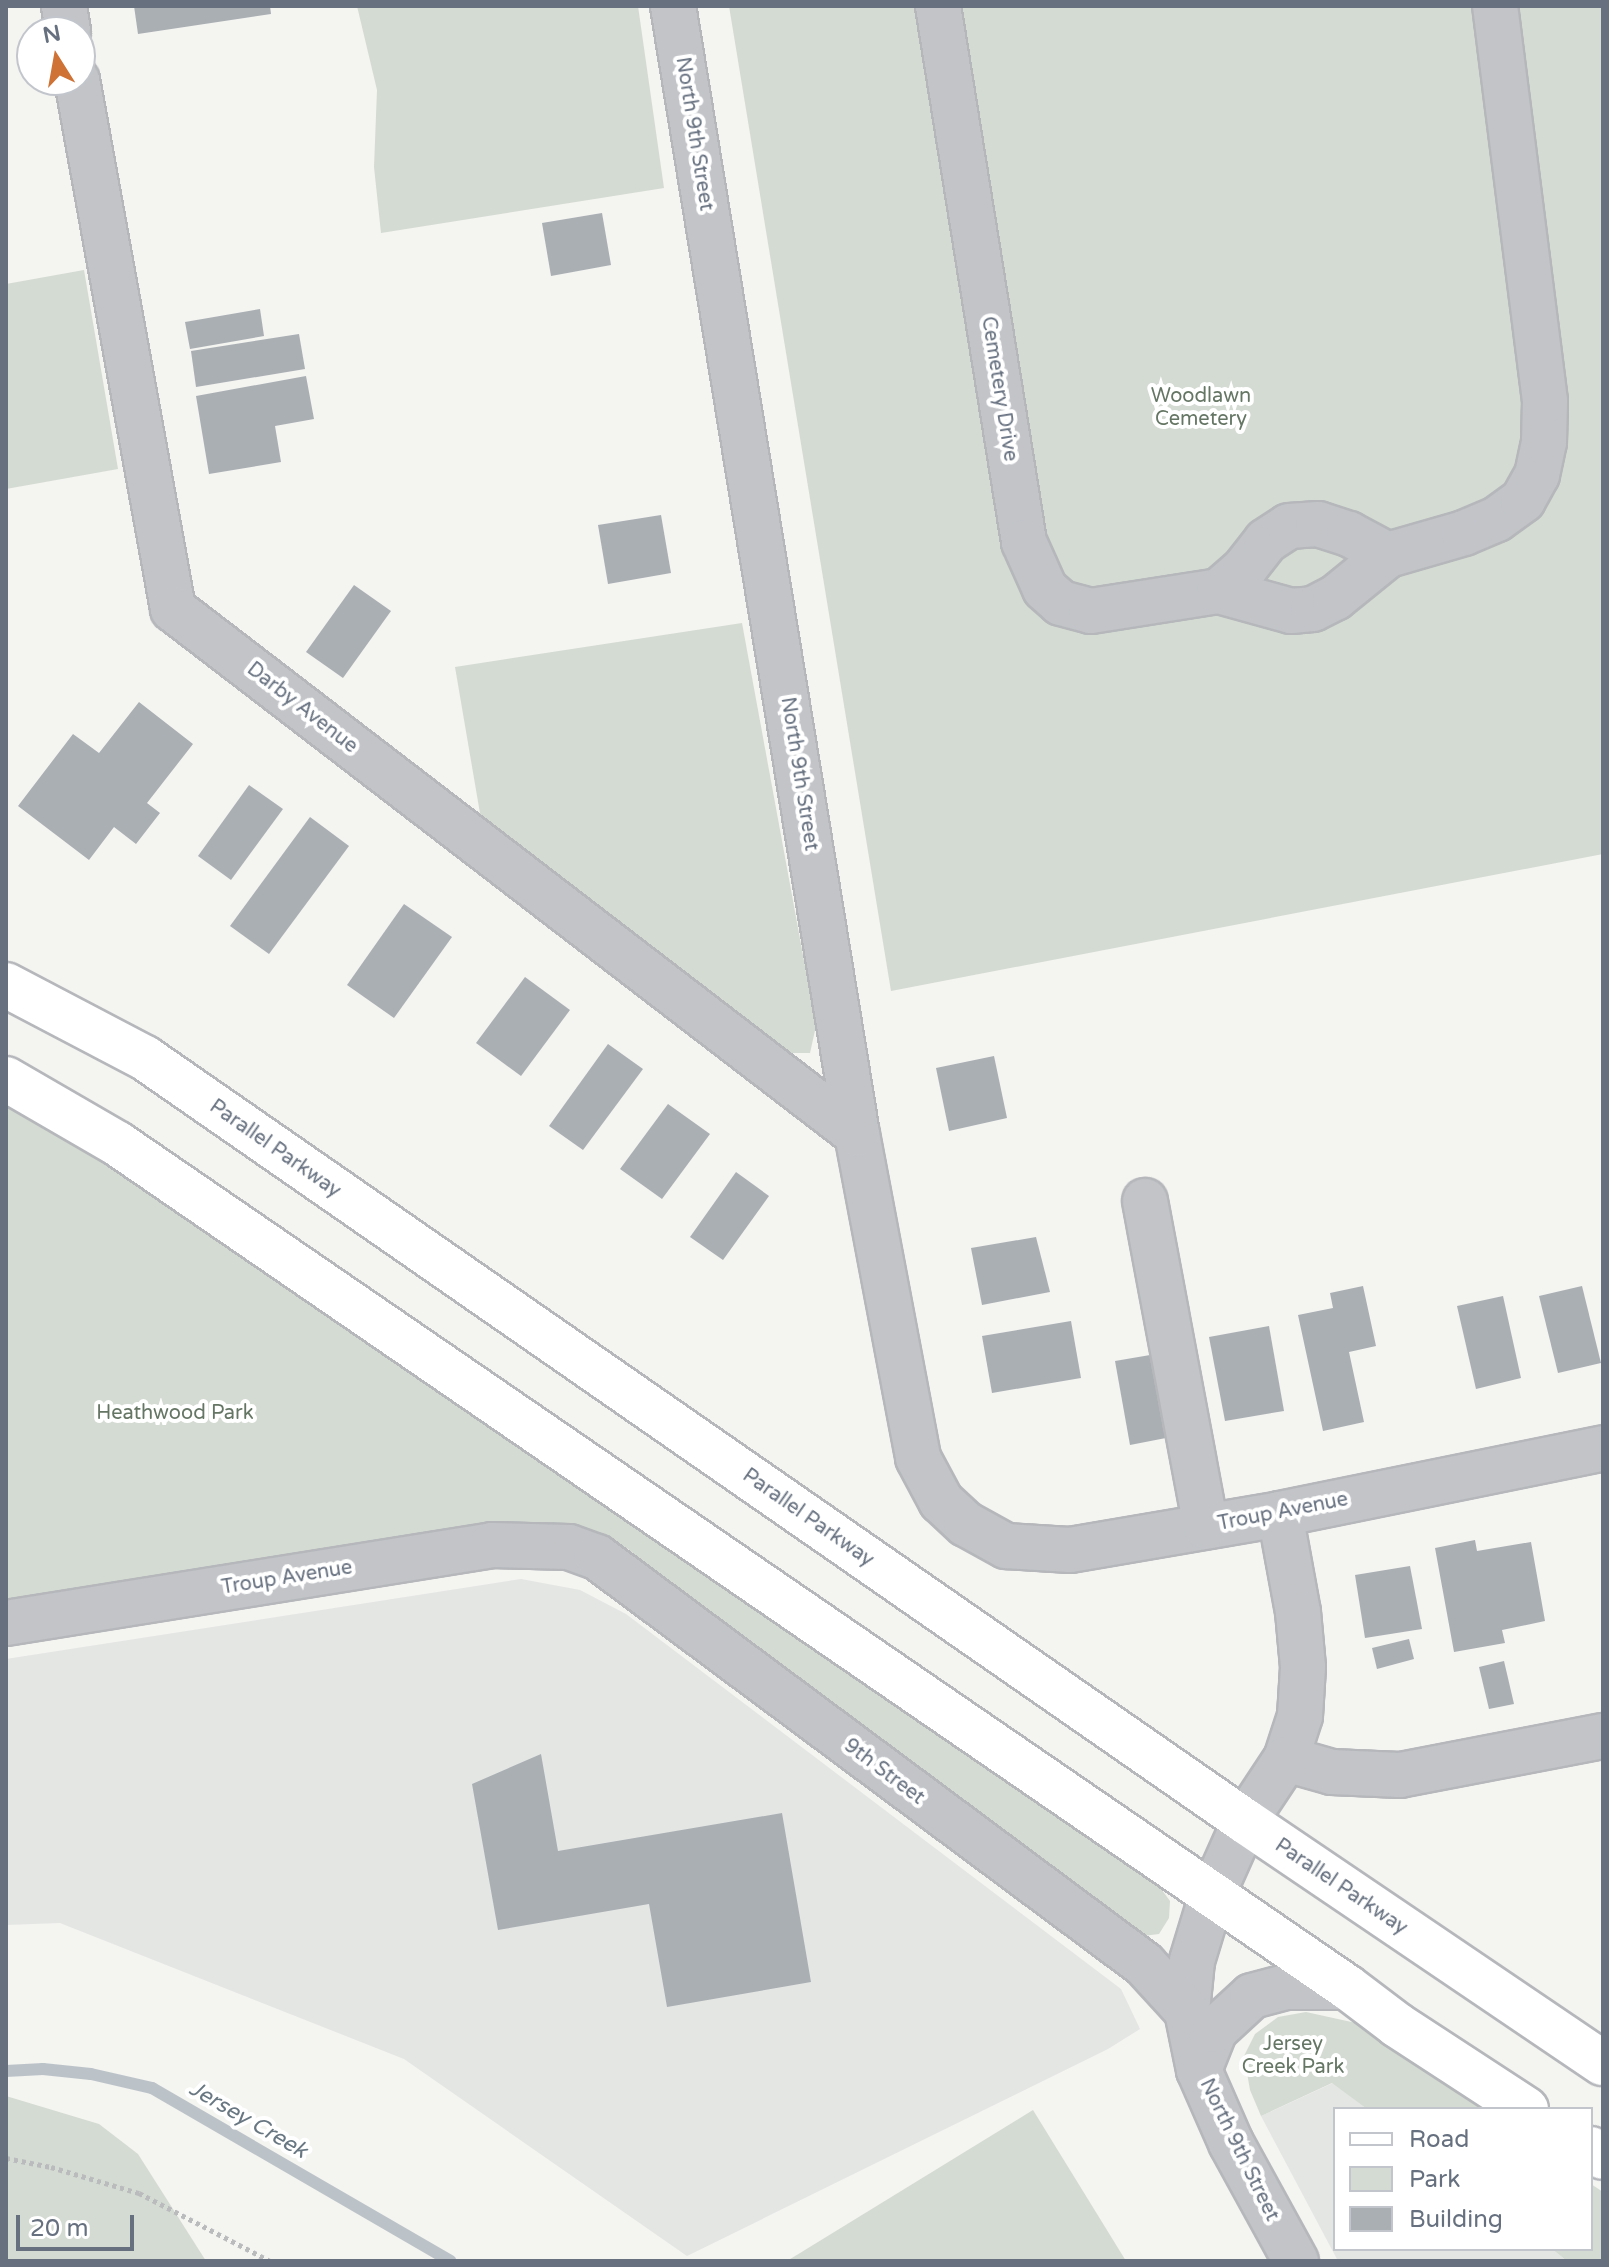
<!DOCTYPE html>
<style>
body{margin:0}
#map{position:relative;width:1609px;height:2267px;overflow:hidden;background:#f4f4f1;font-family:"Varela Round",sans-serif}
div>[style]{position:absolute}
.built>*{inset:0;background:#e4e6e4}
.green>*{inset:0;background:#d4dbd2}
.stream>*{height:12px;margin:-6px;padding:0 6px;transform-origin:6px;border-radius:6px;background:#bcc3c8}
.building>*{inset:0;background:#aaafb4}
.path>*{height:5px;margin-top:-2.5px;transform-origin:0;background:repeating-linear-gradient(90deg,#b9bbbd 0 4px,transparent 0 8px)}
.roads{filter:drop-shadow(2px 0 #b5b7bb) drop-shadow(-2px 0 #b5b7bb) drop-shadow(0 2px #b5b7bb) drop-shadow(0 -2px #b5b7bb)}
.minor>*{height:44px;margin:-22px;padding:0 22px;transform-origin:22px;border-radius:22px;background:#c2c4c8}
.major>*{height:44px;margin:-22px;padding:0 22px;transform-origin:22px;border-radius:22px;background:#fff}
span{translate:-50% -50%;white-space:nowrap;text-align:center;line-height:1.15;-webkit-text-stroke:8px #fff;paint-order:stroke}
.street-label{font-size:20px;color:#66707f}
.park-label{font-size:20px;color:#657664}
.water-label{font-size:22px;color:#687782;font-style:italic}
.frame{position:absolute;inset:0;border:8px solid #66707f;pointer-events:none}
.legend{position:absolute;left:1333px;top:2107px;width:260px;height:144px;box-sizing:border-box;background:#fff;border:2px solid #c2c6cc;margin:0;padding:10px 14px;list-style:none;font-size:24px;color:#66707f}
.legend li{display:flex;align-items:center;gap:16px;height:40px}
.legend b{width:40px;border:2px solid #c2c6cc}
.north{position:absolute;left:16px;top:16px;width:80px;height:80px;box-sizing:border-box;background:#fff;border:2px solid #c2c6cc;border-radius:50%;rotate:349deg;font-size:22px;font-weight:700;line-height:32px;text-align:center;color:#66707f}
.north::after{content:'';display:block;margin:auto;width:28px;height:36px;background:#cf7236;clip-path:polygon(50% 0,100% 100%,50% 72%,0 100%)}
.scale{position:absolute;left:16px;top:2215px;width:118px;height:36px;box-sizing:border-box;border:4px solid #66707f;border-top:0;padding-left:10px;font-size:24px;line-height:28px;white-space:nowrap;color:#66707f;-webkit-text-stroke:6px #fff;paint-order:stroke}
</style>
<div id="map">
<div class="built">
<i style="clip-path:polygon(521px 1579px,580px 1590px,626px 1614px,1121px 1989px,1140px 2029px,1108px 2049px,687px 2256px,404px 2059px,60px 1923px,6px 1925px,6px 1659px)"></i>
<i style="clip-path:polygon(1333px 2083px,1367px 2109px,1335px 2109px,1335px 2249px,1552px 2249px,1567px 2261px,1338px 2261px,1261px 2116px)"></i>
</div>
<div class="green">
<i style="clip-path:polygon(357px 6px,638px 6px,664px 188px,381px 233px,374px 167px,377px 90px)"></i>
<i style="clip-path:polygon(729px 6px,1603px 6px,1603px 854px,891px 991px)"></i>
<i style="clip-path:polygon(84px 270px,118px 469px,6px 489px,6px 284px)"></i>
<i style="clip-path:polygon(742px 623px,816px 1026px,810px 1053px,790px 1053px,482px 825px,455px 667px)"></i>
<i style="clip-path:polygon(6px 1101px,141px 1182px,1159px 1886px,1170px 1901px,1169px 1918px,1159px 1934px,1143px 1936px,672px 1586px,628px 1549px,596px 1531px,536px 1533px,6px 1612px)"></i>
<i style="clip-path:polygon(1306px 2012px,1356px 2023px,1481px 2109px,1367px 2109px,1332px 2083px,1261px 2116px,1250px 2090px,1244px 2056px,1255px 2034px,1278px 2017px)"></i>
<i style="clip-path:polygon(6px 2096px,99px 2124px,138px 2154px,206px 2261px,6px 2261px)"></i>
<i style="clip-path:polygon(1033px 2110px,1126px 2261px,787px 2261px)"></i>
<i style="clip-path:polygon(1591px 2184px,1603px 2192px,1603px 2261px,1567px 2261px,1552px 2249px,1591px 2249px)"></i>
</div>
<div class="stream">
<i style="left:6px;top:2071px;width:37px;rotate:-3deg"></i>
<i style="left:43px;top:2069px;width:48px;rotate:5.9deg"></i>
<i style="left:91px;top:2074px;width:63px;rotate:12.9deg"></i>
<i style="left:152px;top:2088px;width:345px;rotate:30.1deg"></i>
</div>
<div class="building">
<i style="clip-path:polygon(134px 6px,270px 6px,271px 14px,138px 34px)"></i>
<i style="clip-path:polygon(602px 213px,611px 265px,551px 276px,542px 223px)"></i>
<i style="clip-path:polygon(260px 309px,264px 336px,190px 349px,185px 322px)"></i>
<i style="clip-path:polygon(299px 334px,305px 369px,196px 387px,191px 351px)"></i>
<i style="clip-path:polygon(306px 376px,314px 419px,275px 426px,281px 462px,209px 474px,196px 396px)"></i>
<i style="clip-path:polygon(661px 515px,671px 573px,608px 584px,598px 525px)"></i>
<i style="clip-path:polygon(354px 585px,391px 611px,343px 678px,306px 652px)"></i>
<i style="clip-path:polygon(139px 702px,193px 744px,147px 803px,160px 813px,136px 844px,114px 827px,89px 860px,18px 806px,73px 734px,99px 753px)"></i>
<i style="clip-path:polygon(249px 785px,283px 809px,231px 880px,198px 856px)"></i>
<i style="clip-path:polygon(310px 817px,349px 846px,269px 954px,230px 926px)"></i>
<i style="clip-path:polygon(404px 904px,452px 937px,394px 1018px,347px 985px)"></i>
<i style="clip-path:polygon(525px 977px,570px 1010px,521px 1076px,476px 1043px)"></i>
<i style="clip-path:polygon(608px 1044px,643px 1069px,583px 1150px,549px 1126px)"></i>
<i style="clip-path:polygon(994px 1056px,1007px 1118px,949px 1131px,936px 1068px)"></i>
<i style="clip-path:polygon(668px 1104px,710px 1134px,662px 1199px,620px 1169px)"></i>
<i style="clip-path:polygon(736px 1172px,769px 1196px,723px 1260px,690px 1237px)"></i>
<i style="clip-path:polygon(1036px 1237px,1050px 1292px,982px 1305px,971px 1248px)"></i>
<i style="clip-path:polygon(1363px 1286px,1376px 1346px,1349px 1352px,1364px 1422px,1323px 1431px,1298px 1315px,1333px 1308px,1330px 1293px)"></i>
<i style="clip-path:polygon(1582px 1286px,1601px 1363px,1558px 1373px,1539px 1296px)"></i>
<i style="clip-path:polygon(1503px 1296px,1521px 1378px,1476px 1389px,1457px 1306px)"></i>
<i style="clip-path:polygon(1071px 1321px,1081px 1378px,992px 1393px,982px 1336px)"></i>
<i style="clip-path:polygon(1269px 1326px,1284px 1411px,1225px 1421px,1209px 1337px)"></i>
<i style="clip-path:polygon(1156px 1354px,1171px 1437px,1130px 1445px,1115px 1361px)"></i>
<i style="clip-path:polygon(1475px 1540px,1477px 1551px,1531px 1542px,1545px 1621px,1502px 1630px,1505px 1643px,1454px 1652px,1435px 1548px)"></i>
<i style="clip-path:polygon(1410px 1566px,1422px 1629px,1365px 1638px,1355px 1575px)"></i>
<i style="clip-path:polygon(1409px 1639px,1414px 1659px,1377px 1669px,1372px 1648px)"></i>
<i style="clip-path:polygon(1504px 1661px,1514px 1704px,1489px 1709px,1479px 1667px)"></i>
<i style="clip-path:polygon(541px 1754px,558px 1851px,782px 1813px,811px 1982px,667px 2007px,649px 1904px,498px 1930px,472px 1784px)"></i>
</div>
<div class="path">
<i style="left:6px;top:2158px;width:46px;rotate:11.3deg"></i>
<i style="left:51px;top:2167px;width:92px;rotate:16.5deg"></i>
<i style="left:139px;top:2193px;width:148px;rotate:27.4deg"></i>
</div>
<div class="roads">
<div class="minor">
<i style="left:64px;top:6px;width:26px;rotate:81deg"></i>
<i style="left:673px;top:6px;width:1143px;rotate:80.74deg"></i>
<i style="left:857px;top:1134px;width:330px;rotate:79.3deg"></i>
<i style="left:918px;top:1458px;width:49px;rotate:61.9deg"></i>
<i style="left:941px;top:1501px;width:34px;rotate:43deg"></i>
<i style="left:966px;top:1524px;width:46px;rotate:28.8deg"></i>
<i style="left:1006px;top:1546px;width:64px;rotate:3.6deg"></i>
<i style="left:1070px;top:1550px;width:213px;rotate:-9.7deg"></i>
<i style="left:1280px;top:1514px;width:330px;rotate:-11.5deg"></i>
<i style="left:938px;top:6px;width:543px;rotate:80.88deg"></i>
<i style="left:1024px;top:542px;width:51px;rotate:65.9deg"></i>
<i style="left:1045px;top:589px;width:21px;rotate:41deg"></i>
<i style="left:1061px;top:603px;width:31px;rotate:15deg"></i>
<i style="left:1091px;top:611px;width:130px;rotate:-8.9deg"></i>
<i style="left:1219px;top:591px;width:35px;rotate:-41deg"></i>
<i style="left:1245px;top:568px;width:34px;rotate:-52deg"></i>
<i style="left:1266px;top:541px;width:27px;rotate:-33deg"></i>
<i style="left:1289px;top:526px;width:29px;rotate:-4deg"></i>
<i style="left:1318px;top:524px;width:33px;rotate:18deg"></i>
<i style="left:1349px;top:534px;width:44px;rotate:28.3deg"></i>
<i style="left:1388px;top:555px;width:79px;rotate:-16.1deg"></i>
<i style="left:1464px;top:533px;width:36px;rotate:-23deg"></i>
<i style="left:1497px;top:519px;width:32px;rotate:-36deg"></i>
<i style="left:1523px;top:500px;width:29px;rotate:-61deg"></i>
<i style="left:1537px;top:475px;width:34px;rotate:-78deg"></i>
<i style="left:1544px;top:442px;width:41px;rotate:-88.6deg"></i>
<i style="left:1545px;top:401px;width:398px;rotate:-97.2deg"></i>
<i style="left:77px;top:80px;width:538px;rotate:79.71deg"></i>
<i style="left:173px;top:609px;width:862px;rotate:37.51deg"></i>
<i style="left:1219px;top:591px;width:75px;rotate:15.5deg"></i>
<i style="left:1291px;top:611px;width:22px;rotate:-5deg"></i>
<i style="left:1313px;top:609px;width:25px;rotate:-27deg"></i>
<i style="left:1335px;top:598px;width:68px;rotate:-39.1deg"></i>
<i style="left:1145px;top:1201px;width:331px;rotate:79.4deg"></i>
<i style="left:1280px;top:1514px;width:100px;rotate:79.6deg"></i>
<i style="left:1298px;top:1612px;width:55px;rotate:84.8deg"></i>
<i style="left:1303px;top:1667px;width:49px;rotate:93.5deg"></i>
<i style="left:1300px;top:1716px;width:45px;rotate:108deg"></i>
<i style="left:1286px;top:1759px;width:74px;rotate:123.5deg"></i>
<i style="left:1245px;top:1821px;width:81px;rotate:114deg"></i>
<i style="left:1212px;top:1895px;width:69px;rotate:106.9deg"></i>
<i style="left:1192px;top:1961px;width:50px;rotate:95.7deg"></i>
<i style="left:1187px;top:2011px;width:60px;rotate:78.5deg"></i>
<i style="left:1199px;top:2070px;width:80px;rotate:66.3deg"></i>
<i style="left:1231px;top:2143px;width:135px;rotate:61.2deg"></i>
<i style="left:6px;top:1623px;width:492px;rotate:-9.1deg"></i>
<i style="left:492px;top:1545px;width:77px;rotate:1.5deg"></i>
<i style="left:569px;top:1547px;width:30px;rotate:20deg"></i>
<i style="left:597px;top:1557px;width:682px;rotate:36.65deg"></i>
<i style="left:1144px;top:1964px;width:64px;rotate:47.5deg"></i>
<i style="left:1286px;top:1759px;width:48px;rotate:15.8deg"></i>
<i style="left:1332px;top:1772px;width:68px;rotate:2.5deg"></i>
<i style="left:1400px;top:1775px;width:207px;rotate:-10.9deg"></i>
<i style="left:1199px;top:2070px;width:43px;rotate:-68.2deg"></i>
<i style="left:1215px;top:2030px;width:50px;rotate:-42.6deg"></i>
<i style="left:1252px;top:1996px;width:34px;rotate:-15deg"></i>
<i style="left:1285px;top:1987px;width:62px"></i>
</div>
<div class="major">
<i style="left:6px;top:985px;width:157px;rotate:27.7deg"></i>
<i style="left:145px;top:1058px;width:1339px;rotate:34.75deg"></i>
<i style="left:1245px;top:1821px;width:432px;rotate:34.1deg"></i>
<i style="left:6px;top:1079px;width:129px;rotate:30.1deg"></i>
<i style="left:118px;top:1144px;width:1490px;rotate:34.45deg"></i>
<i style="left:1347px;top:1987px;width:63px;rotate:37.2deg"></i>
<i style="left:1397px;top:2025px;width:154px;rotate:33.1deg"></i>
<i style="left:1591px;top:2149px;width:14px;rotate:34deg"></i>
</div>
</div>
<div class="street-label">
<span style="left:694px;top:134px;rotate:81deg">North 9th Street</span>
<span style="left:999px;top:389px;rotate:81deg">Cemetery Drive</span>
<span style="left:302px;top:708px;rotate:38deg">Darby Avenue</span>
<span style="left:799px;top:774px;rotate:81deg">North 9th Street</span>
<span style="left:275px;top:1149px;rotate:35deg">Parallel Parkway</span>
<span style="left:1283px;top:1512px;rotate:-11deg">Troup Avenue</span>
<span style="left:808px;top:1518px;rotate:35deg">Parallel Parkway</span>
<span style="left:287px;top:1578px;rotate:-9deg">Troup Avenue</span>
<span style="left:884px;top:1772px;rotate:37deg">9th Street</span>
<span style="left:1341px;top:1887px;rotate:34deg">Parallel Parkway</span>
<span style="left:1239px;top:2150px;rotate:64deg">North 9th Street</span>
</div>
<div class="park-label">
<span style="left:1201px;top:408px">Woodlawn<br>Cemetery</span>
<span style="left:175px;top:1413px">Heathwood Park</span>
<span style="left:1293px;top:2056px">Jersey<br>Creek Park</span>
</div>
<div class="water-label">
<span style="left:248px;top:2120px;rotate:30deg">Jersey Creek</span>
</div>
<div class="frame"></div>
<ul class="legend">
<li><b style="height:10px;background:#fff"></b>Road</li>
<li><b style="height:22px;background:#d4dbd2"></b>Park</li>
<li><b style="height:22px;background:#aaafb4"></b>Building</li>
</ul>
<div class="north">N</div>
<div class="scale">20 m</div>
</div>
